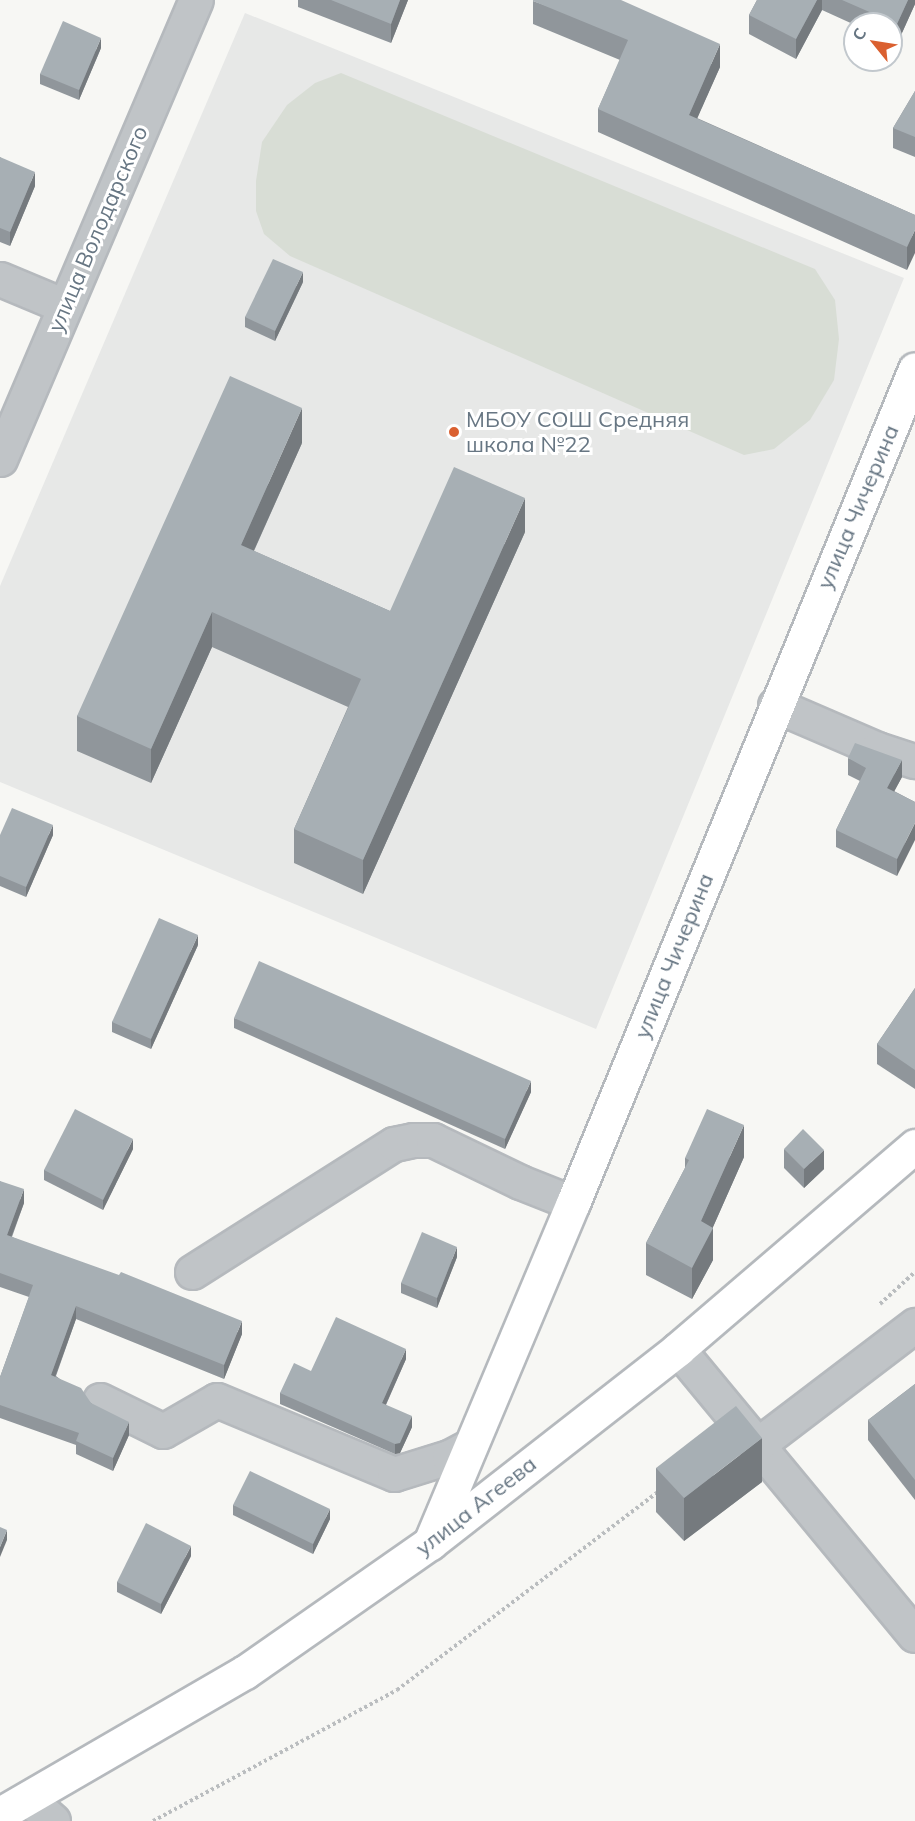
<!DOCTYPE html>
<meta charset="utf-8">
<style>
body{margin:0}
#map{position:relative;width:915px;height:1821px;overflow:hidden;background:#f7f7f4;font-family:Mulish,sans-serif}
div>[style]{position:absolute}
.built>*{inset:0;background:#e7e8e7}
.green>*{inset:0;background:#d8ddd5}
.path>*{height:4px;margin-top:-2px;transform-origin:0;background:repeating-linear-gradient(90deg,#babdbf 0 3px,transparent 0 6px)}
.roads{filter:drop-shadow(2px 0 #b5b9bd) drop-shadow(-2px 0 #b5b9bd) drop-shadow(0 2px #b5b9bd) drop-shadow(0 -2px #b5b9bd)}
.minor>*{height:33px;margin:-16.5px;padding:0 16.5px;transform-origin:16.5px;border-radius:16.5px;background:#c0c4c7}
.major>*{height:33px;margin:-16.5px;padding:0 16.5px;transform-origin:16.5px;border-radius:16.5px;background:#fff}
.highway>*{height:33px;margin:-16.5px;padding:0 16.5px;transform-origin:16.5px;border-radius:16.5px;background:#fff}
.wall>*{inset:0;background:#90969b}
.shaded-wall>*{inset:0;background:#757a7e}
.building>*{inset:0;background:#a7afb4}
.dots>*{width:16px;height:16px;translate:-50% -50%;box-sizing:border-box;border:3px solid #fff;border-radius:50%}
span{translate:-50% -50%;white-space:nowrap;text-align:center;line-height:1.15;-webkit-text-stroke:6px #fff;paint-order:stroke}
.street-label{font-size:22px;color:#677683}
.poi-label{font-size:22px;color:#677683}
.left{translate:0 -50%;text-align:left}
.north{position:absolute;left:843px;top:12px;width:60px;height:60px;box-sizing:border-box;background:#fff;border:2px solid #c2c8cd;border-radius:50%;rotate:300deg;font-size:16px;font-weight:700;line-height:24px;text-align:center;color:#677683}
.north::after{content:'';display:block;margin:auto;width:21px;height:27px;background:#da6030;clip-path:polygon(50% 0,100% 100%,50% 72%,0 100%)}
</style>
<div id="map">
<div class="built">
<i style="clip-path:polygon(245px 13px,904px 278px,596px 1029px,0 782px,0 586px)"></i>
</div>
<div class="green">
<i style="clip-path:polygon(341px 73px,815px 269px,835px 300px,839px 339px,834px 380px,810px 420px,774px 449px,744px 455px,290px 256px,264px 234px,256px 211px,256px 181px,262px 142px,287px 105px,315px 83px)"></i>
</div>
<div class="path">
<i style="left:880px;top:1304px;width:47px;rotate:-42.4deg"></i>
<i style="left:153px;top:1821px;width:277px;rotate:-28.2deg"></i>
<i style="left:397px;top:1690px;width:329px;rotate:-37.2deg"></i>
</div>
<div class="roads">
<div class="minor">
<i style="left:0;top:279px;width:70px;rotate:22.6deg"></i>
<i style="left:0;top:459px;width:499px;rotate:-66.9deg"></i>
<i style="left:775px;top:705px;width:111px;rotate:23.3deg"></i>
<i style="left:877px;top:749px;width:40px;rotate:18deg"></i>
<i style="left:192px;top:1272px;width:239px;rotate:-32.4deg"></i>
<i style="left:394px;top:1144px;width:19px;rotate:-12deg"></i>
<i style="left:413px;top:1140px;width:20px"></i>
<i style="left:433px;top:1140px;width:97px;rotate:25.8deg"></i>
<i style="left:520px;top:1182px;width:57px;rotate:21.6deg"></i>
<i style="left:678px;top:1349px;width:371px;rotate:50.4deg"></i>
<i style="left:100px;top:1400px;width:70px;rotate:26.2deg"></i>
<i style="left:163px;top:1431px;width:62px;rotate:-29.9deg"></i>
<i style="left:217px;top:1400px;width:192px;rotate:22.7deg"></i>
<i style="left:394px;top:1474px;width:58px;rotate:-17.2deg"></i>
<i style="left:449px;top:1457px;width:24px;rotate:-28deg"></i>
<i style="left:760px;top:1443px;width:195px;rotate:-37.3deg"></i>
<i style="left:28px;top:1799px;width:33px;rotate:41deg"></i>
</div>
<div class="major">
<i style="left:430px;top:1543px;width:369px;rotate:-67.2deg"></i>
<i style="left:573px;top:1203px;width:901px;rotate:-67.7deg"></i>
</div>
<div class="highway">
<i style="left:0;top:1814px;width:283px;rotate:-30.1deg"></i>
<i style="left:245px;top:1672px;width:226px;rotate:-34.9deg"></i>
<i style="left:430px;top:1543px;width:315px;rotate:-38deg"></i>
<i style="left:678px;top:1349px;width:312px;rotate:-40.6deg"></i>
</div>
</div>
<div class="wall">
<i style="clip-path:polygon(298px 0,408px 0,391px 43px,298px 7px)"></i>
<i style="clip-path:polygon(757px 0,915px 0,915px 4px,897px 44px,891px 41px,891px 24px,855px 24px,855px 25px,822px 10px,796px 59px,749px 34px,749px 15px)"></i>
<i style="clip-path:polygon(533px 1px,720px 67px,697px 118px,915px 215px,907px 270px,598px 132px,598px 109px,620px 60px,533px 24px)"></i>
<i style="clip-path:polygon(101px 48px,79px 100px,40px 84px,40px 74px)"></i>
<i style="clip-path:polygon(915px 91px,915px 157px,893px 148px,893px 128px)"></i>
<i style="clip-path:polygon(0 157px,35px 186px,10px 246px,0 242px)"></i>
<i style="clip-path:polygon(303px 282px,275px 341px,245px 327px,245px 317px)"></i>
<i style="clip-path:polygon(302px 443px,254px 551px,390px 611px,525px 532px,363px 894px,294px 863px,294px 829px,348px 707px,212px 647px,151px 783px,77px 751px,77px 716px)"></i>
<i style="clip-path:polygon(848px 758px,902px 777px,894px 791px,915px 802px,897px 876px,836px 847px,836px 830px,860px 781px,848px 775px)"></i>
<i style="clip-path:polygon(0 835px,53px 835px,26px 897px,0 886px)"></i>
<i style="clip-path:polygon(198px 945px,151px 1049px,112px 1032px,112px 1022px)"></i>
<i style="clip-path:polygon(915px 988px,915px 1089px,877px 1064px,877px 1044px)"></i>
<i style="clip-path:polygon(234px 1018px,531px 1092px,505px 1149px,234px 1028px)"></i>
<i style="clip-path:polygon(133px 1149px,103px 1210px,44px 1180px,44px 1170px)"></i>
<i style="clip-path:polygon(784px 1149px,824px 1169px,804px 1188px,784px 1168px)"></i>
<i style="clip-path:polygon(744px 1157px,713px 1227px,713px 1260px,692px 1299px,646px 1275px,646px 1243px,685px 1168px,685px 1158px)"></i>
<i style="clip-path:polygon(0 1181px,24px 1203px,12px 1237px,242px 1334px,224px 1379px,76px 1319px,56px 1376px,91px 1403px,129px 1435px,113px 1471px,76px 1454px,76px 1445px,0 1418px,0 1377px,29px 1297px,0 1287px)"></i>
<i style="clip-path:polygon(457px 1257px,437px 1308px,401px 1293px,401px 1283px)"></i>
<i style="clip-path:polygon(406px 1359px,386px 1405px,412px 1427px,400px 1453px,395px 1454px,280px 1404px,280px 1393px,311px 1371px)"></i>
<i style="clip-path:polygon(915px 1384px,915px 1500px,868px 1440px,868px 1420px)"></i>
<i style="clip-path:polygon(656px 1468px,762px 1482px,684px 1541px,656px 1512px)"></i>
<i style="clip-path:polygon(233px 1505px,330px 1519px,313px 1554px,233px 1515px)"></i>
<i style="clip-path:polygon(191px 1556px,161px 1614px,117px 1592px,117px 1582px)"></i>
</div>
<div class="shaded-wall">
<i style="clip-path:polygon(400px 0,408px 0,391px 43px,391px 24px)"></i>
<i style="clip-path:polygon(817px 0,822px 0,822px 10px,796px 59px,796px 39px)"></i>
<i style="clip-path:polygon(908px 0,915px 0,915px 4px,897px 44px,897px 24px)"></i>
<i style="clip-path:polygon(101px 38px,101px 48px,79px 100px,79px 90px)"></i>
<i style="clip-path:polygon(720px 44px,720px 67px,689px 137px,689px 115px)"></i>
<i style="clip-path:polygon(35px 172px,35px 186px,10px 246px,10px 232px)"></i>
<i style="clip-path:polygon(915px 230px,915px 253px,907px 270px,907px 247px)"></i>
<i style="clip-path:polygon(303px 272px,303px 282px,275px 341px,275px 331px)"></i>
<i style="clip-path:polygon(302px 408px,302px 443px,241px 579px,241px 545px)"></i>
<i style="clip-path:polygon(525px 498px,525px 532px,363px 894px,363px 860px)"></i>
<i style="clip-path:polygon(212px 612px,212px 647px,151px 783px,151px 749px)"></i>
<i style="clip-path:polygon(902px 760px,902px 777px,887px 805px,887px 788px)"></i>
<i style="clip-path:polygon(915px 823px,915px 840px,897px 876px,897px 859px)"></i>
<i style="clip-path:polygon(53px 825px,53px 835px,26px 897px,26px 887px)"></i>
<i style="clip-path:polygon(198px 935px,198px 945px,151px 1049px,151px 1039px)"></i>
<i style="clip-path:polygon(531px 1081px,531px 1092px,505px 1149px,505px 1139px)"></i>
<i style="clip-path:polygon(744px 1125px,744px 1157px,709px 1236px,713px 1228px,713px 1260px,692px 1299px,692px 1268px,701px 1221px)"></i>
<i style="clip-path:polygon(133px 1139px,133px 1149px,103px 1210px,103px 1200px)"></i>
<i style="clip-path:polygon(824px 1150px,824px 1169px,804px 1188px,804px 1169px)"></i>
<i style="clip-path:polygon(24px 1189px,24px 1203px,7px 1248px,7px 1235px)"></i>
<i style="clip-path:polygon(457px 1247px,457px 1257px,437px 1308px,437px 1298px)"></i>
<i style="clip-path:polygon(76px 1306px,76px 1319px,51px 1388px,51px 1375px)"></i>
<i style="clip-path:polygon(242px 1321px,242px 1334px,224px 1379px,224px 1365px)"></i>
<i style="clip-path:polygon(406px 1349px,406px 1359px,382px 1413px,382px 1403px)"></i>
<i style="clip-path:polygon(412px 1416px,412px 1427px,400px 1453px,395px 1454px,395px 1444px)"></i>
<i style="clip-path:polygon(129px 1422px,129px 1435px,113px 1471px,113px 1458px)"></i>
<i style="clip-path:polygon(762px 1438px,762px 1482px,684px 1541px,684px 1498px)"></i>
<i style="clip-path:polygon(330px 1509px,330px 1519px,313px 1554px,313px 1544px)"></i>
<i style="clip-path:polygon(7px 1530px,7px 1540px,0 1557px,0 1547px)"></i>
<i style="clip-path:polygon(191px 1546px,191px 1556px,161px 1614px,161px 1604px)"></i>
</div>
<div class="building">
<i style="clip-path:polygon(331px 0,400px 0,391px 24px)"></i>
<i style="clip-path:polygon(533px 0,621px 0,720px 44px,689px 115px,915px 215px,915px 230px,907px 247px,598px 109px,628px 40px,533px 1px)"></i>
<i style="clip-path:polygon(757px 0,817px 0,796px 39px,749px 15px)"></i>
<i style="clip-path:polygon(842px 0,908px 0,897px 24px)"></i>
<i style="clip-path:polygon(63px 21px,101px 38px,79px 90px,40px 74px)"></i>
<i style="clip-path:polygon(915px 91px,915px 137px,893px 128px)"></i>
<i style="clip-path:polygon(0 157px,35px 172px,10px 232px,0 228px)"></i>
<i style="clip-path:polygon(273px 259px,303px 272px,275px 331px,245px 317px)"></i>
<i style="clip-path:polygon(230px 376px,302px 408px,241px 545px,390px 611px,454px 467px,525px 498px,363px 860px,294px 829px,361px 679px,212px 612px,151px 749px,77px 716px)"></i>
<i style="clip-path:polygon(855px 743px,902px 760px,887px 788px,915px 802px,915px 823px,897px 859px,836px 830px,866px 768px,848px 758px)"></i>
<i style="clip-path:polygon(12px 808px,53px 825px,26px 887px,0 876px,0 835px)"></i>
<i style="clip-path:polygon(159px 918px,198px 935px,151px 1039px,112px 1022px)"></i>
<i style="clip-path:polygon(259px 961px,531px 1081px,505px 1139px,234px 1018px)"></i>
<i style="clip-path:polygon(915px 988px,915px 1070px,877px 1044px)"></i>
<i style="clip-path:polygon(75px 1109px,133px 1139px,103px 1200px,44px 1170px)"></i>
<i style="clip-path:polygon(707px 1109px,744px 1125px,701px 1221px,713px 1228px,692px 1268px,646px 1243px,689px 1160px,685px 1158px)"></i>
<i style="clip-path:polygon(803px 1129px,824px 1150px,804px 1169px,784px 1149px)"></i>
<i style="clip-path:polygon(0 1181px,24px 1189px,7px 1235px,119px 1275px,121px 1272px,242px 1321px,224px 1365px,76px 1306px,51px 1375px,81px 1388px,91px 1403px,129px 1422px,113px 1458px,76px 1441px,79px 1433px,0 1405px,0 1377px,33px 1285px,0 1273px)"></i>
<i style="clip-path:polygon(422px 1232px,457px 1247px,437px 1298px,401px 1283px)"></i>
<i style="clip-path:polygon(336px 1317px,406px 1349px,382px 1403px,412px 1416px,400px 1443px,395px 1444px,280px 1393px,294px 1363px,311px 1371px)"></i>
<i style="clip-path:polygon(915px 1384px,915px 1480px,868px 1420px)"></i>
<i style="clip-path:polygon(736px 1406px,762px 1438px,684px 1498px,656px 1468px)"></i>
<i style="clip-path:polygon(250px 1471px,330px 1509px,313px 1544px,233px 1505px)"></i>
<i style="clip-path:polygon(146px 1523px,191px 1546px,161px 1604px,117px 1582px)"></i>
<i style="clip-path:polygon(0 1527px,7px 1530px,0 1547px)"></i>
</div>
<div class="dots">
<i style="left:454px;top:432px;background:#da6030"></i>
</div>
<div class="street-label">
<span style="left:98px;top:229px;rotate:-67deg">улица Володарского</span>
<span style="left:858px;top:507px;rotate:-67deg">улица Чичерина</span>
<span style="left:674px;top:956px;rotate:-68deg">улица Чичерина</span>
<span style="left:476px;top:1506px;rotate:-38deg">улица Агеева</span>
</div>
<div class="poi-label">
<span class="left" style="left:466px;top:432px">МБОУ СОШ Средняя<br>школа №22</span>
</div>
<div class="north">С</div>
</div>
